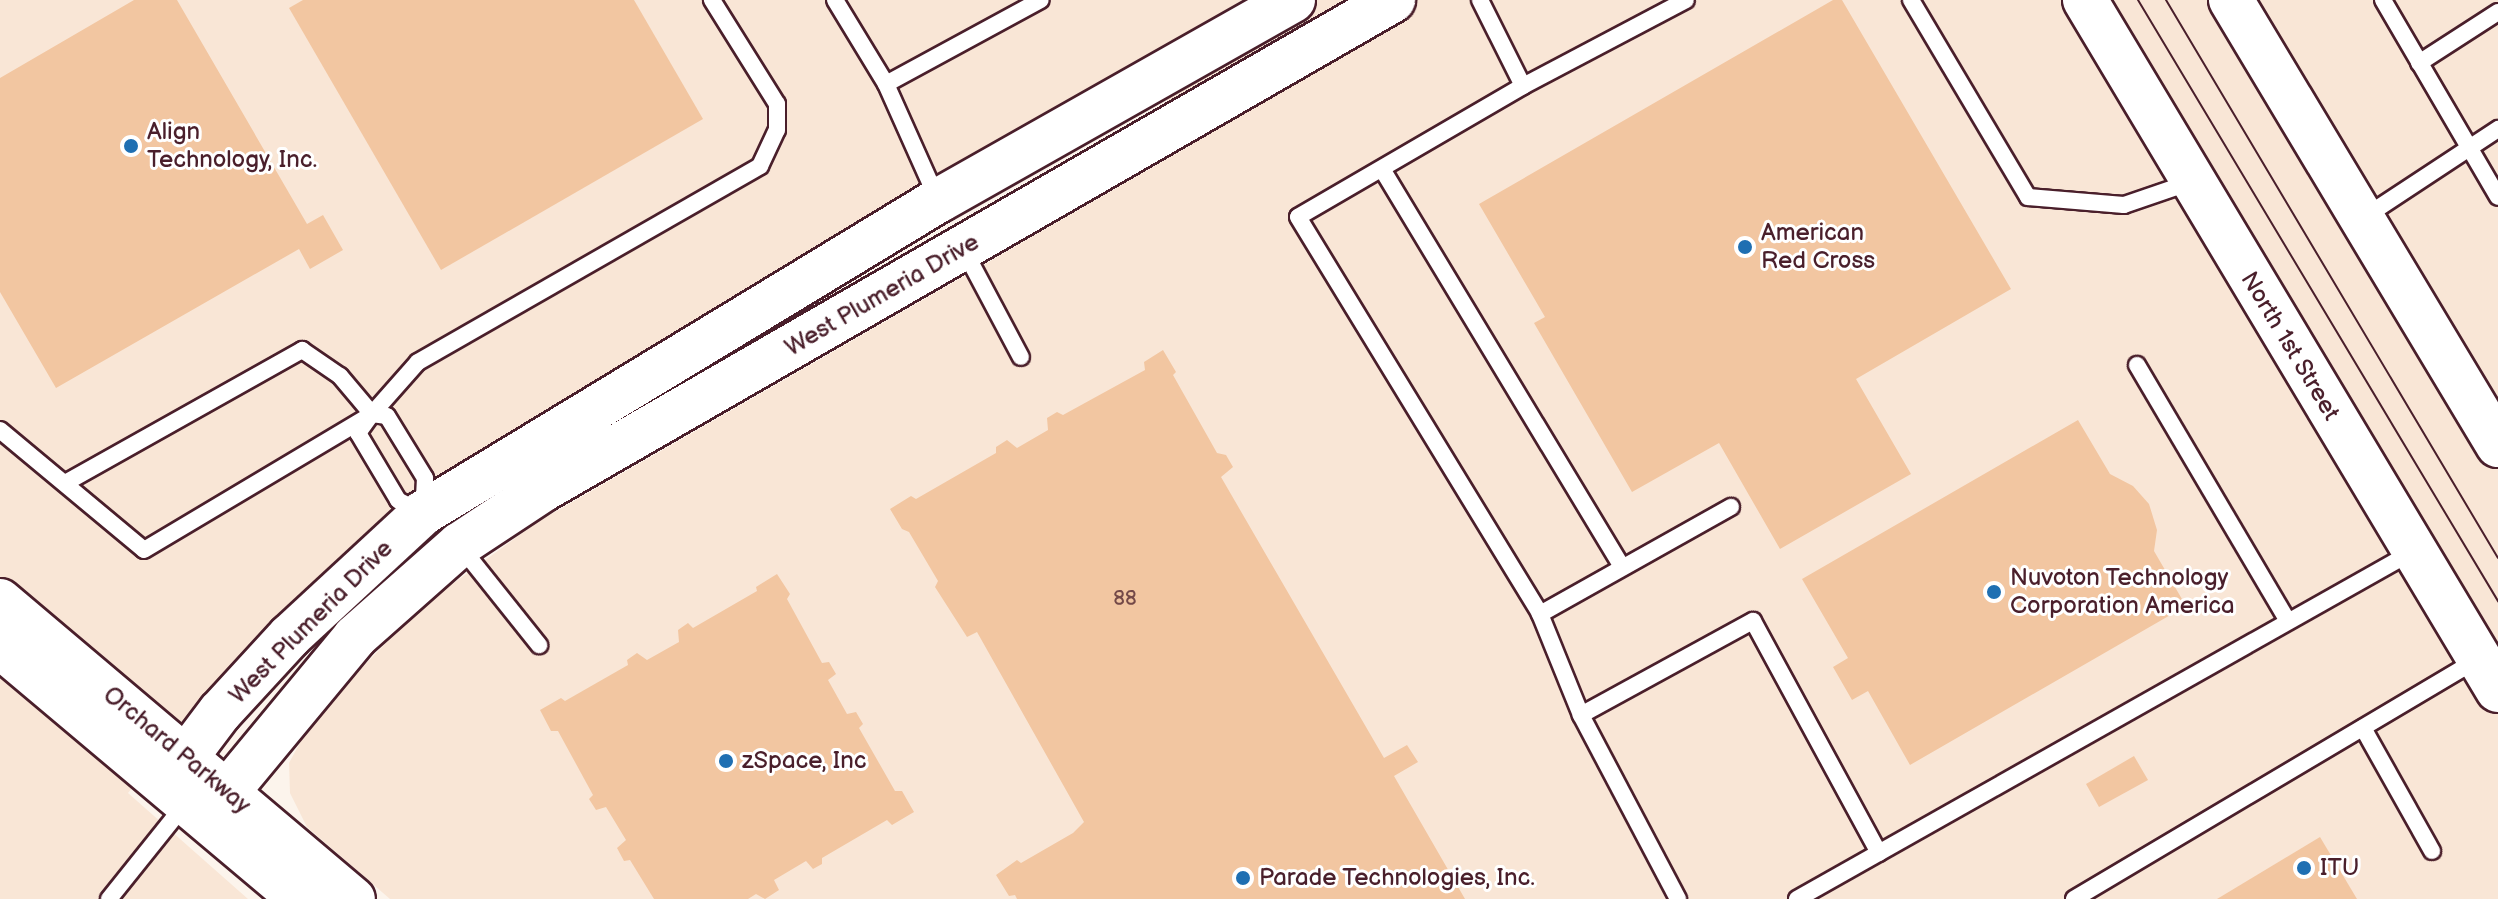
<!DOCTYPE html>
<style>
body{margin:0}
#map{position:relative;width:2498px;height:899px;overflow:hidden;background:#fcf4ec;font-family:"Balsamiq Sans",sans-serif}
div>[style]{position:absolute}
.built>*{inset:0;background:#f9e6d6}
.building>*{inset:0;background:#f2c6a1}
.roads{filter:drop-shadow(2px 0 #4a1f2b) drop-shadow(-2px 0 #4a1f2b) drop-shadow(0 2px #4a1f2b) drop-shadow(0 -2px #4a1f2b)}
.lane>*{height:16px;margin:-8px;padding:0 8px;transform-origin:8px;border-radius:8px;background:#fff}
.secondary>*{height:44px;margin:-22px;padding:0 22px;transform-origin:22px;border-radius:22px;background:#fff}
.primary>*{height:44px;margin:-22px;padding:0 22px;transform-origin:22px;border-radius:22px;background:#fff}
.tram>*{height:2px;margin:-1px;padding:0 1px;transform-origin:1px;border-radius:1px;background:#4a1f2b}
.dots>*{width:22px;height:22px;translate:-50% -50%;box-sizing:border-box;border:4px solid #fff;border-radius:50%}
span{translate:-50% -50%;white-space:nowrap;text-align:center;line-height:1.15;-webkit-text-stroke:6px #fff;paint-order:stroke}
.number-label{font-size:20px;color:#744948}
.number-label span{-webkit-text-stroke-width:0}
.poi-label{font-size:24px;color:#4a1f2b}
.left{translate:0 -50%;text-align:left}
.street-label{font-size:24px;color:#4a1f2b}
</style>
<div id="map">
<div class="built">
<i style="clip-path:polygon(0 0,2498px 0,2498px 899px,390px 899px,307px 827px,290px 793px,289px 763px,314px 717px,421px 607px,536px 523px,1193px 144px,1147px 65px,492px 442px,314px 588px,218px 682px,128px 793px,248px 899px,0 899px)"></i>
</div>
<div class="building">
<i style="clip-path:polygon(134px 0,177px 0,307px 224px,323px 215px,343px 250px,310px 269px,299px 249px,56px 388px,0 292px,0 78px)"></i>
<i style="clip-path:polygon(303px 0,634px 0,703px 119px,441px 270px,289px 8px)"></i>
<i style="clip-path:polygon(1833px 0,1842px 0,2011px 289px,1856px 379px,1911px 474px,1780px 549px,1719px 443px,1632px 492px,1534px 323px,1545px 317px,1479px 204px)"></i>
<i style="clip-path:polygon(1163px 350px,1176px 372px,1173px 375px,1217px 453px,1226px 455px,1233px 467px,1221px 477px,1384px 758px,1407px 745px,1418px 762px,1394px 776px,1465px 899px,1017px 899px,1015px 895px,1009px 896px,996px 875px,1017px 860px,1021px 863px,1073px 833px,1084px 822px,977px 632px,967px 637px,935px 587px,938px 581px,909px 532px,902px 529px,890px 509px,911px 496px,916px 499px,996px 453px,996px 447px,1007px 440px,1017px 448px,1048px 430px,1047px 418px,1057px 412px,1063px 415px,1145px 370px,1144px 362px)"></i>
<i style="clip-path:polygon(2078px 420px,2110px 474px,2133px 486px,2149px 504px,2157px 530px,2154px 551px,2186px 606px,1910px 765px,1868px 691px,1852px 700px,1833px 667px,1848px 658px,1802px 579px)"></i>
<i style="clip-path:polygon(777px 574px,790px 594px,787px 599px,822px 663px,829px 662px,836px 674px,828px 680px,847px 714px,856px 712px,863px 724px,859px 728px,895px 791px,902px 791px,914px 812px,892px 825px,887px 820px,822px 858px,822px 864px,813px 869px,806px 861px,774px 880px,779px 890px,765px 899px,756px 894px,748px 899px,654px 899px,630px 860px,624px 861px,617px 848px,626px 840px,606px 807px,596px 810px,589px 799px,593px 795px,558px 731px,551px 731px,540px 710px,561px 698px,565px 701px,628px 665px,627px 660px,637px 653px,647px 660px,679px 642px,678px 630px,688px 623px,693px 628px,757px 591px,756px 587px)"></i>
<i style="clip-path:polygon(2134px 756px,2148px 780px,2099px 807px,2086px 784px)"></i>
<i style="clip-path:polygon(2320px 837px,2357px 899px,2217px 899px)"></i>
</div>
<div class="roads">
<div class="lane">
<i style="left:835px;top:0;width:98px;rotate:58.7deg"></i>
<i style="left:886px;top:84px;width:176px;rotate:-28.5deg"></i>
<i style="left:1480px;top:0;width:96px;rotate:63.4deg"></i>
<i style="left:1523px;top:86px;width:260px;rotate:149.8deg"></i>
<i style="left:1298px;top:217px;width:465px;rotate:58.6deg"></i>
<i style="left:1540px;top:614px;width:109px;rotate:67.9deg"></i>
<i style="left:1911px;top:0;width:229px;rotate:59.3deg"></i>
<i style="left:2028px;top:197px;width:96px;rotate:4.8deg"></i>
<i style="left:2124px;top:205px;width:71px;rotate:-18.9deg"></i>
<i style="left:2383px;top:0;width:228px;rotate:59.7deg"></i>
<i style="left:2419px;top:63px;width:94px;rotate:-32.8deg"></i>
<i style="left:886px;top:84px;width:127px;rotate:65.9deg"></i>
<i style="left:1523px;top:86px;width:184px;rotate:-27.8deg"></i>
<i style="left:1382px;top:169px;width:465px;rotate:58.9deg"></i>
<i style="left:2363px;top:218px;width:162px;rotate:-33.4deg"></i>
<i style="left:964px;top:250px;width:121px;rotate:62deg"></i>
<i style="left:2137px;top:365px;width:297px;rotate:59.5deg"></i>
<i style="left:372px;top:414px;width:15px;rotate:8deg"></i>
<i style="left:387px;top:416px;width:73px;rotate:58.5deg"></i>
<i style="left:425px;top:478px;width:35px;rotate:93deg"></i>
<i style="left:423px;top:513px;width:28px;rotate:-153deg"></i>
<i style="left:398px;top:500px;width:78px;rotate:-120.8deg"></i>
<i style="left:358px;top:433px;width:24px;rotate:-54deg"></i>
<i style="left:0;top:430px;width:187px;rotate:39.8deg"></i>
<i style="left:144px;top:550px;width:265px;rotate:-30.8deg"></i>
<i style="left:372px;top:414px;width:69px;rotate:-48.5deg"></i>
<i style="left:418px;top:362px;width:394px;rotate:-29.8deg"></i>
<i style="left:760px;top:166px;width:40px;rotate:-65deg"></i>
<i style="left:777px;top:130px;width:26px;rotate:-90deg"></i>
<i style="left:777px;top:104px;width:123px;rotate:-122deg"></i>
<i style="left:67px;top:482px;width:270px;rotate:-29.3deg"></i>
<i style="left:302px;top:350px;width:46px;rotate:34.4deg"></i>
<i style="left:340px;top:376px;width:50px;rotate:49.9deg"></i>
<i style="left:460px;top:546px;width:127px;rotate:51.4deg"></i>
<i style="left:1540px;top:614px;width:219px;rotate:-29.3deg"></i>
<i style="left:2363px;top:728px;width:141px;rotate:60.7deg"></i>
<i style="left:109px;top:899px;width:122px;rotate:-51.3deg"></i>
<i style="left:1678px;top:899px;width:208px;rotate:-117.8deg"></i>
<i style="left:1581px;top:715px;width:196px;rotate:-28.7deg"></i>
<i style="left:1753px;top:621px;width:264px;rotate:61.5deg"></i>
<i style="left:1797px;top:899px;width:706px;rotate:-29.43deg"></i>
<i style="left:2074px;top:899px;width:469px;rotate:-30.7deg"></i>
</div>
<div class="secondary">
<i style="left:1293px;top:0;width:407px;rotate:150.5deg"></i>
<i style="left:939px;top:200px;width:604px;rotate:148.76deg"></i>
<i style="left:423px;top:513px;width:181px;rotate:137.2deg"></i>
<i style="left:290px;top:636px;width:103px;rotate:132.6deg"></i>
<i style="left:220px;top:712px;width:56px;rotate:127.1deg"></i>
<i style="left:186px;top:757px;width:45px;rotate:90deg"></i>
<i style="left:186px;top:802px;width:42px;rotate:-13.7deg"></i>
<i style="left:227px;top:792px;width:201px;rotate:-50.4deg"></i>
<i style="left:355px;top:637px;width:139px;rotate:-41.5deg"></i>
<i style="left:459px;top:545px;width:100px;rotate:-33.5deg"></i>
<i style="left:542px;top:490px;width:982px;rotate:-29.93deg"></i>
<i style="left:0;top:601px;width:462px;rotate:40.2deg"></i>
<i style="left:0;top:646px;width:392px;rotate:40.1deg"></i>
</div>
<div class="primary">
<i style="left:2085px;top:0;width:804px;rotate:59.1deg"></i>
<i style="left:2231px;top:0;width:519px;rotate:59.04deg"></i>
</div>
</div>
<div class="tram">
<i style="left:2138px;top:0;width:701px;rotate:59.08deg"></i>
<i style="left:2166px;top:0;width:649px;rotate:59.25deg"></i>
</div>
<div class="dots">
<i style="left:131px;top:146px;background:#1f6fb2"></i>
<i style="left:1745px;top:247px;background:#1f6fb2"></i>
<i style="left:1994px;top:592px;background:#1f6fb2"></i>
<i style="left:726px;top:761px;background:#1f6fb2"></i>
<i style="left:2304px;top:868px;background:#1f6fb2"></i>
<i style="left:1243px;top:878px;background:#1f6fb2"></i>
</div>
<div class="number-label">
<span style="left:1125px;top:599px">88</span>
</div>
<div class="poi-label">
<span class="left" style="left:147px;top:146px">Align<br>Technology, Inc.</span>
<span class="left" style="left:1761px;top:247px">American<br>Red Cross</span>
<span class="left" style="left:2010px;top:592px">Nuvoton Technology<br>Corporation America</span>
<span class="left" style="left:742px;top:761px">zSpace, Inc</span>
<span class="left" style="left:2320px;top:868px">ITU</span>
<span class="left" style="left:1259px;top:878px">Parade Technologies, Inc.</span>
</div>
<div class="street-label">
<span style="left:882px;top:295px;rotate:-30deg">West Plumeria Drive</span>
<span style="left:2290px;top:346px;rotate:59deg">North 1st Street</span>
<span style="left:311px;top:622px;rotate:-45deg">West Plumeria Drive</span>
<span style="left:177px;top:750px;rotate:40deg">Orchard Parkway</span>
</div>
</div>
